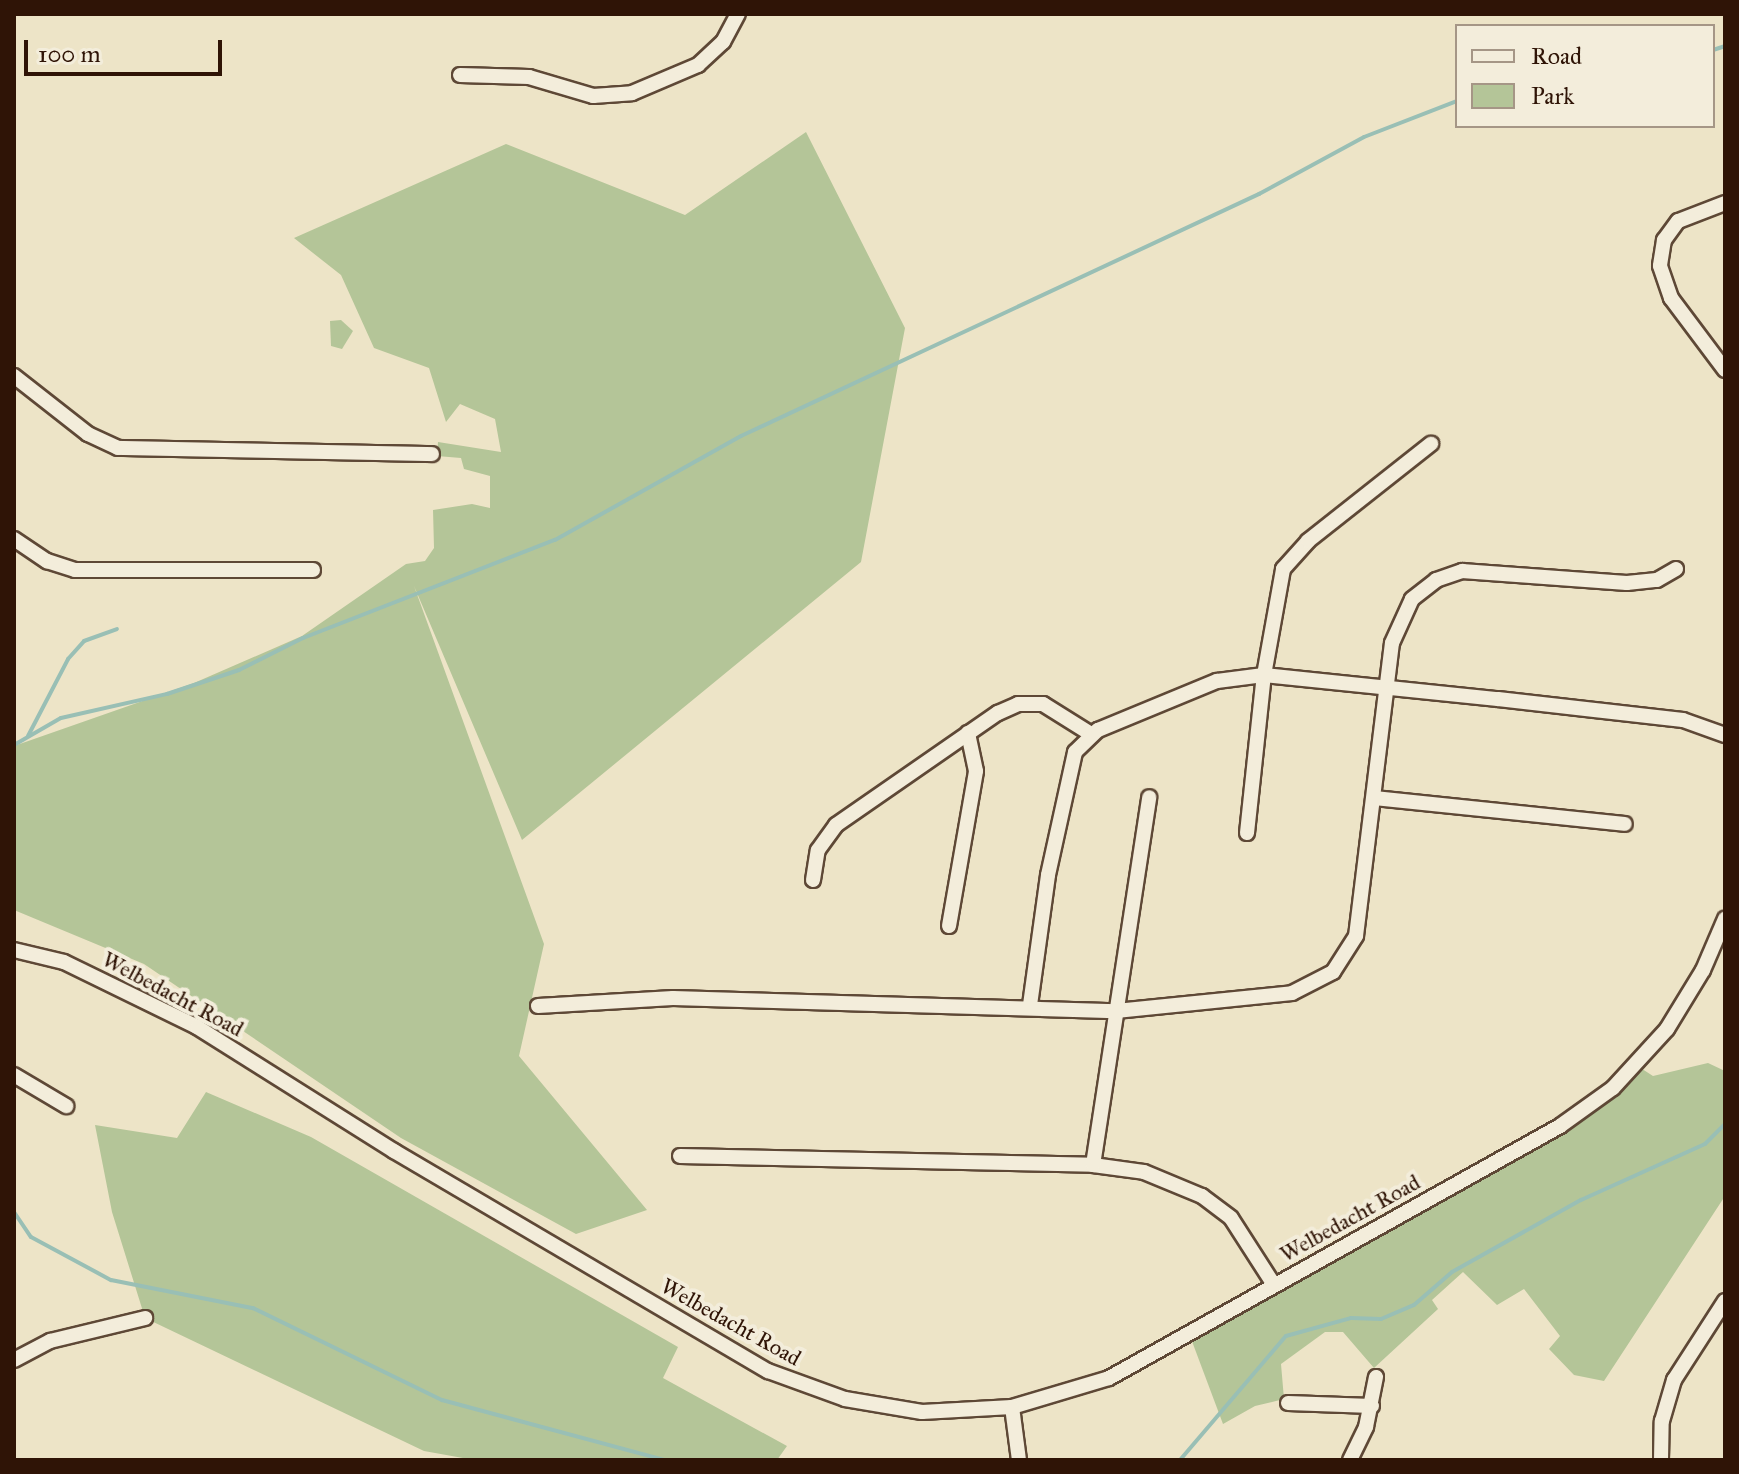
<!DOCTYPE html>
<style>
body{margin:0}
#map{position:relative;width:1739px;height:1474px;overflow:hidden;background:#ede4c7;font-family:"IM FELL Great Primer",serif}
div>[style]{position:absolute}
.green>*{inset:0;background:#b4c598}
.stream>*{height:4px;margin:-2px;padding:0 2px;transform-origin:2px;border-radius:2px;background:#99bfb5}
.roads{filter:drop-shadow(2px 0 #5e4836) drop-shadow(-2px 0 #5e4836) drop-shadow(0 2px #5e4836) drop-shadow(0 -2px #5e4836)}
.minor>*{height:14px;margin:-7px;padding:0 7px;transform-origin:7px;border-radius:7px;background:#f3eddb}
span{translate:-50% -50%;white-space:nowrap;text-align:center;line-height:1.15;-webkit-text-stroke:8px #f3eddb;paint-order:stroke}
.street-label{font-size:22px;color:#2f1406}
.frame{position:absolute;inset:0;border:16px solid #2f1406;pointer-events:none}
.legend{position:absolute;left:1455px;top:24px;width:260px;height:104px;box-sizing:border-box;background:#f3eddb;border:2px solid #a59686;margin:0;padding:10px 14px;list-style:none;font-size:24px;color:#2f1406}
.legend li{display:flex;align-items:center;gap:16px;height:40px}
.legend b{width:40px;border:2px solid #a59686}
.scale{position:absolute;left:24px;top:40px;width:198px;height:36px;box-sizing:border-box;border:4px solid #2f1406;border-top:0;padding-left:10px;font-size:24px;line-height:28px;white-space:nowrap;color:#2f1406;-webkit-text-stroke:6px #f3eddb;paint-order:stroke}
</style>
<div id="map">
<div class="green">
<i style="clip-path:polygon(806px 132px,905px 328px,861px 562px,522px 840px,414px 586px,544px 944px,519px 1056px,647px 1210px,576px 1234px,401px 1138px,144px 964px,14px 910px,14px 746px,194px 683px,302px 636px,406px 564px,425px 561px,434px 548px,433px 510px,472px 504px,490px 508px,490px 476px,464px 469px,461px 458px,437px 456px,438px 442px,501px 452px,495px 419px,460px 404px,446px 422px,429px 368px,374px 348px,341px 275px,294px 238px,506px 144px,685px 215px)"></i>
<i style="clip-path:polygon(341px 320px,353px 331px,342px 349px,331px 346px,330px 321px)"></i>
<i style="clip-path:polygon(1708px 1063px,1725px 1071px,1725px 1196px,1604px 1381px,1574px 1375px,1549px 1349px,1560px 1336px,1524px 1289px,1497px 1305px,1463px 1272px,1432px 1300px,1438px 1309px,1374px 1368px,1343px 1332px,1325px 1332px,1281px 1364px,1284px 1399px,1255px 1406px,1223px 1424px,1190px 1336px,1513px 1156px,1636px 1065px,1653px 1076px)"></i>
<i style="clip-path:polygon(206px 1092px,311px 1137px,678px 1347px,663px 1378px,787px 1446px,777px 1460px,474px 1460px,424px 1451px,145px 1318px,112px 1212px,95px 1125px,177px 1138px)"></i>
</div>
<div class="stream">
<i style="left:1713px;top:50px;width:13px;rotate:-18deg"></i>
<i style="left:28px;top:736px;width:87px;rotate:-62.5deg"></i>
<i style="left:68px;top:659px;width:24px;rotate:-48deg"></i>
<i style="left:84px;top:641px;width:35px;rotate:-20deg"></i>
<i style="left:14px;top:745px;width:54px;rotate:-29.9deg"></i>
<i style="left:61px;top:718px;width:109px;rotate:-12.8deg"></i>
<i style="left:167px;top:694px;width:76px;rotate:-18.4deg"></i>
<i style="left:239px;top:670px;width:72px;rotate:-26.6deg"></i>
<i style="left:303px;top:638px;width:270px;rotate:-21.3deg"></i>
<i style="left:555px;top:540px;width:213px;rotate:-29.2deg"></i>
<i style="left:741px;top:436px;width:572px;rotate:-25.04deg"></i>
<i style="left:1259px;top:194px;width:119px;rotate:-28.5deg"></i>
<i style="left:1364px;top:137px;width:100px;rotate:-21.2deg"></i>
<i style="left:14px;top:1212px;width:30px;rotate:56deg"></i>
<i style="left:31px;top:1237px;width:91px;rotate:28.3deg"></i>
<i style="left:111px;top:1280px;width:145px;rotate:11.2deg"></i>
<i style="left:253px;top:1308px;width:210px;rotate:26deg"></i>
<i style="left:442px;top:1400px;width:230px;rotate:15.1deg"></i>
<i style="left:1180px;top:1460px;width:163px;rotate:-49.5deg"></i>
<i style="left:1286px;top:1336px;width:67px;rotate:-15.5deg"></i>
<i style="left:1351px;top:1318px;width:30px;rotate:2deg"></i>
<i style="left:1381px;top:1319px;width:36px;rotate:-23deg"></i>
<i style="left:1414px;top:1305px;width:50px;rotate:-41deg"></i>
<i style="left:1452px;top:1272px;width:148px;rotate:-29.2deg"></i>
<i style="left:1581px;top:1200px;width:136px;rotate:-24.3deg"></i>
<i style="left:1705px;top:1144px;width:28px;rotate:-45deg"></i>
</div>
<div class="roads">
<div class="minor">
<i style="left:460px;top:75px;width:69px;rotate:1.7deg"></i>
<i style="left:529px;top:77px;width:67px;rotate:16.5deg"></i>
<i style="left:593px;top:96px;width:39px;rotate:-4deg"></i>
<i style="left:632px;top:93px;width:72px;rotate:-23deg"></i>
<i style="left:698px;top:65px;width:34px;rotate:-43deg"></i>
<i style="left:723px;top:42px;width:32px;rotate:-62deg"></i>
<i style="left:1725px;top:203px;width:50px;rotate:159deg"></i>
<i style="left:1678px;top:221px;width:24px;rotate:126deg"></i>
<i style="left:1664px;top:240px;width:26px;rotate:99deg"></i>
<i style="left:1660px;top:266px;width:34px;rotate:71deg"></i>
<i style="left:1671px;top:298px;width:90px;rotate:53.1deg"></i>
<i style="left:14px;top:376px;width:94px;rotate:38.1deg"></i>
<i style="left:88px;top:434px;width:33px;rotate:25deg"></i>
<i style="left:118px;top:448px;width:314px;rotate:1.1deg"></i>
<i style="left:14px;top:539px;width:40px;rotate:34deg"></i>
<i style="left:47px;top:561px;width:29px;rotate:18deg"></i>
<i style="left:75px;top:570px;width:238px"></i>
<i style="left:1374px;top:798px;width:252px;rotate:5.9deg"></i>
<i style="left:1247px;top:833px;width:159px;rotate:-83.9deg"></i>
<i style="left:1264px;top:675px;width:108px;rotate:-79.8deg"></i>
<i style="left:1283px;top:569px;width:38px;rotate:-48deg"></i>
<i style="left:1308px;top:541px;width:157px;rotate:-38.3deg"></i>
<i style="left:813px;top:880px;width:30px;rotate:-81deg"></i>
<i style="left:818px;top:850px;width:31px;rotate:-54deg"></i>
<i style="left:836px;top:825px;width:197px;rotate:-34.7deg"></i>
<i style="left:998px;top:713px;width:22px;rotate:-24deg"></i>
<i style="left:1018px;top:704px;width:25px"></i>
<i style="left:1043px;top:704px;width:57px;rotate:32deg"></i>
<i style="left:949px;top:926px;width:157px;rotate:-80.1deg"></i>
<i style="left:976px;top:771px;width:39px;rotate:-102deg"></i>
<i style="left:14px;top:950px;width:51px;rotate:13.5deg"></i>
<i style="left:64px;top:962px;width:148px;rotate:26deg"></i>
<i style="left:197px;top:1027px;width:233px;rotate:32.2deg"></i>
<i style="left:394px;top:1151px;width:434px;rotate:30.5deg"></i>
<i style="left:768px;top:1371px;width:82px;rotate:20deg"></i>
<i style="left:845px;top:1399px;width:78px;rotate:9.6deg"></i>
<i style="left:922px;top:1412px;width:90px;rotate:-3.2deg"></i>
<i style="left:1012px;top:1407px;width:101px;rotate:-16.6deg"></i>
<i style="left:1109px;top:1378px;width:517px;rotate:-29.19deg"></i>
<i style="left:1560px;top:1126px;width:65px;rotate:-35.6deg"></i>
<i style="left:1613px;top:1088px;width:80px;rotate:-47.5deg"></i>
<i style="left:1667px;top:1029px;width:69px;rotate:-58.6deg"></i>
<i style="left:1703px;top:970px;width:56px;rotate:-66.7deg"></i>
<i style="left:1030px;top:1005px;width:131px;rotate:-82.1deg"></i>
<i style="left:1048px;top:875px;width:126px;rotate:-77.6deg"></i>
<i style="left:1075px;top:752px;width:32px;rotate:-44deg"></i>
<i style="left:1098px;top:730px;width:129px;rotate:-22.4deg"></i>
<i style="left:1217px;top:681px;width:47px;rotate:-7.3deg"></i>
<i style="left:1264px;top:675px;width:235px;rotate:5.9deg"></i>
<i style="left:1498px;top:699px;width:186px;rotate:6.5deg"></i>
<i style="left:1683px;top:720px;width:45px;rotate:19.7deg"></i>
<i style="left:538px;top:1006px;width:135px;rotate:-3.4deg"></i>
<i style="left:673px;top:998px;width:443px;rotate:1.7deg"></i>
<i style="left:1116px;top:1011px;width:177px;rotate:-5.8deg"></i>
<i style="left:1292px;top:993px;width:46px;rotate:-27.1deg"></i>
<i style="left:1333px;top:972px;width:43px;rotate:-57.4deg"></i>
<i style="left:1356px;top:936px;width:295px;rotate:-83deg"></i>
<i style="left:1392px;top:643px;width:48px;rotate:-65.6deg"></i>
<i style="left:1412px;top:599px;width:31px;rotate:-38deg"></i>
<i style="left:1436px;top:580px;width:28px;rotate:-19deg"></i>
<i style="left:1462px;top:571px;width:165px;rotate:4.2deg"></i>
<i style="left:1627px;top:583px;width:30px;rotate:-6deg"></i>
<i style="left:1657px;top:580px;width:22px;rotate:-30deg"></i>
<i style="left:14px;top:1075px;width:61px;rotate:30.8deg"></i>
<i style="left:680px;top:1156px;width:413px;rotate:1.2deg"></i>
<i style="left:1093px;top:1165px;width:51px;rotate:7.8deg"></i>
<i style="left:1144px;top:1172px;width:63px;rotate:22.5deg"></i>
<i style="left:1202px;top:1196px;width:36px;rotate:37deg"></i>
<i style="left:1231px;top:1218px;width:80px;rotate:57.3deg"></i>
<i style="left:1093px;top:1165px;width:372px;rotate:-81.3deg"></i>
<i style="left:14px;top:1360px;width:41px;rotate:-27.8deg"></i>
<i style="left:50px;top:1341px;width:98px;rotate:-13.6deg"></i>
<i style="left:1288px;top:1403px;width:84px;rotate:2deg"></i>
<i style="left:1012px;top:1407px;width:53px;rotate:82.5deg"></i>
<i style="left:1350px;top:1460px;width:37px;rotate:-64deg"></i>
<i style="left:1366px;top:1427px;width:51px;rotate:-78.7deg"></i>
<i style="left:1661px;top:1460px;width:39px;rotate:-89deg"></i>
<i style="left:1662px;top:1421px;width:43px;rotate:-73.7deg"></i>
<i style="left:1674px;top:1380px;width:94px;rotate:-57.2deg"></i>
</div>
</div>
<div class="street-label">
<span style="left:173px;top:994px;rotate:28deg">Welbedacht Road</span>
<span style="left:1350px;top:1218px;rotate:-29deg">Welbedacht Road</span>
<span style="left:731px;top:1322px;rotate:29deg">Welbedacht Road</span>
</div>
<div class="frame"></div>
<ul class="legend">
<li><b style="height:10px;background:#f3eddb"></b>Road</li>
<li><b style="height:22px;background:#b4c598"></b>Park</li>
</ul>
<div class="scale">100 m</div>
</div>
